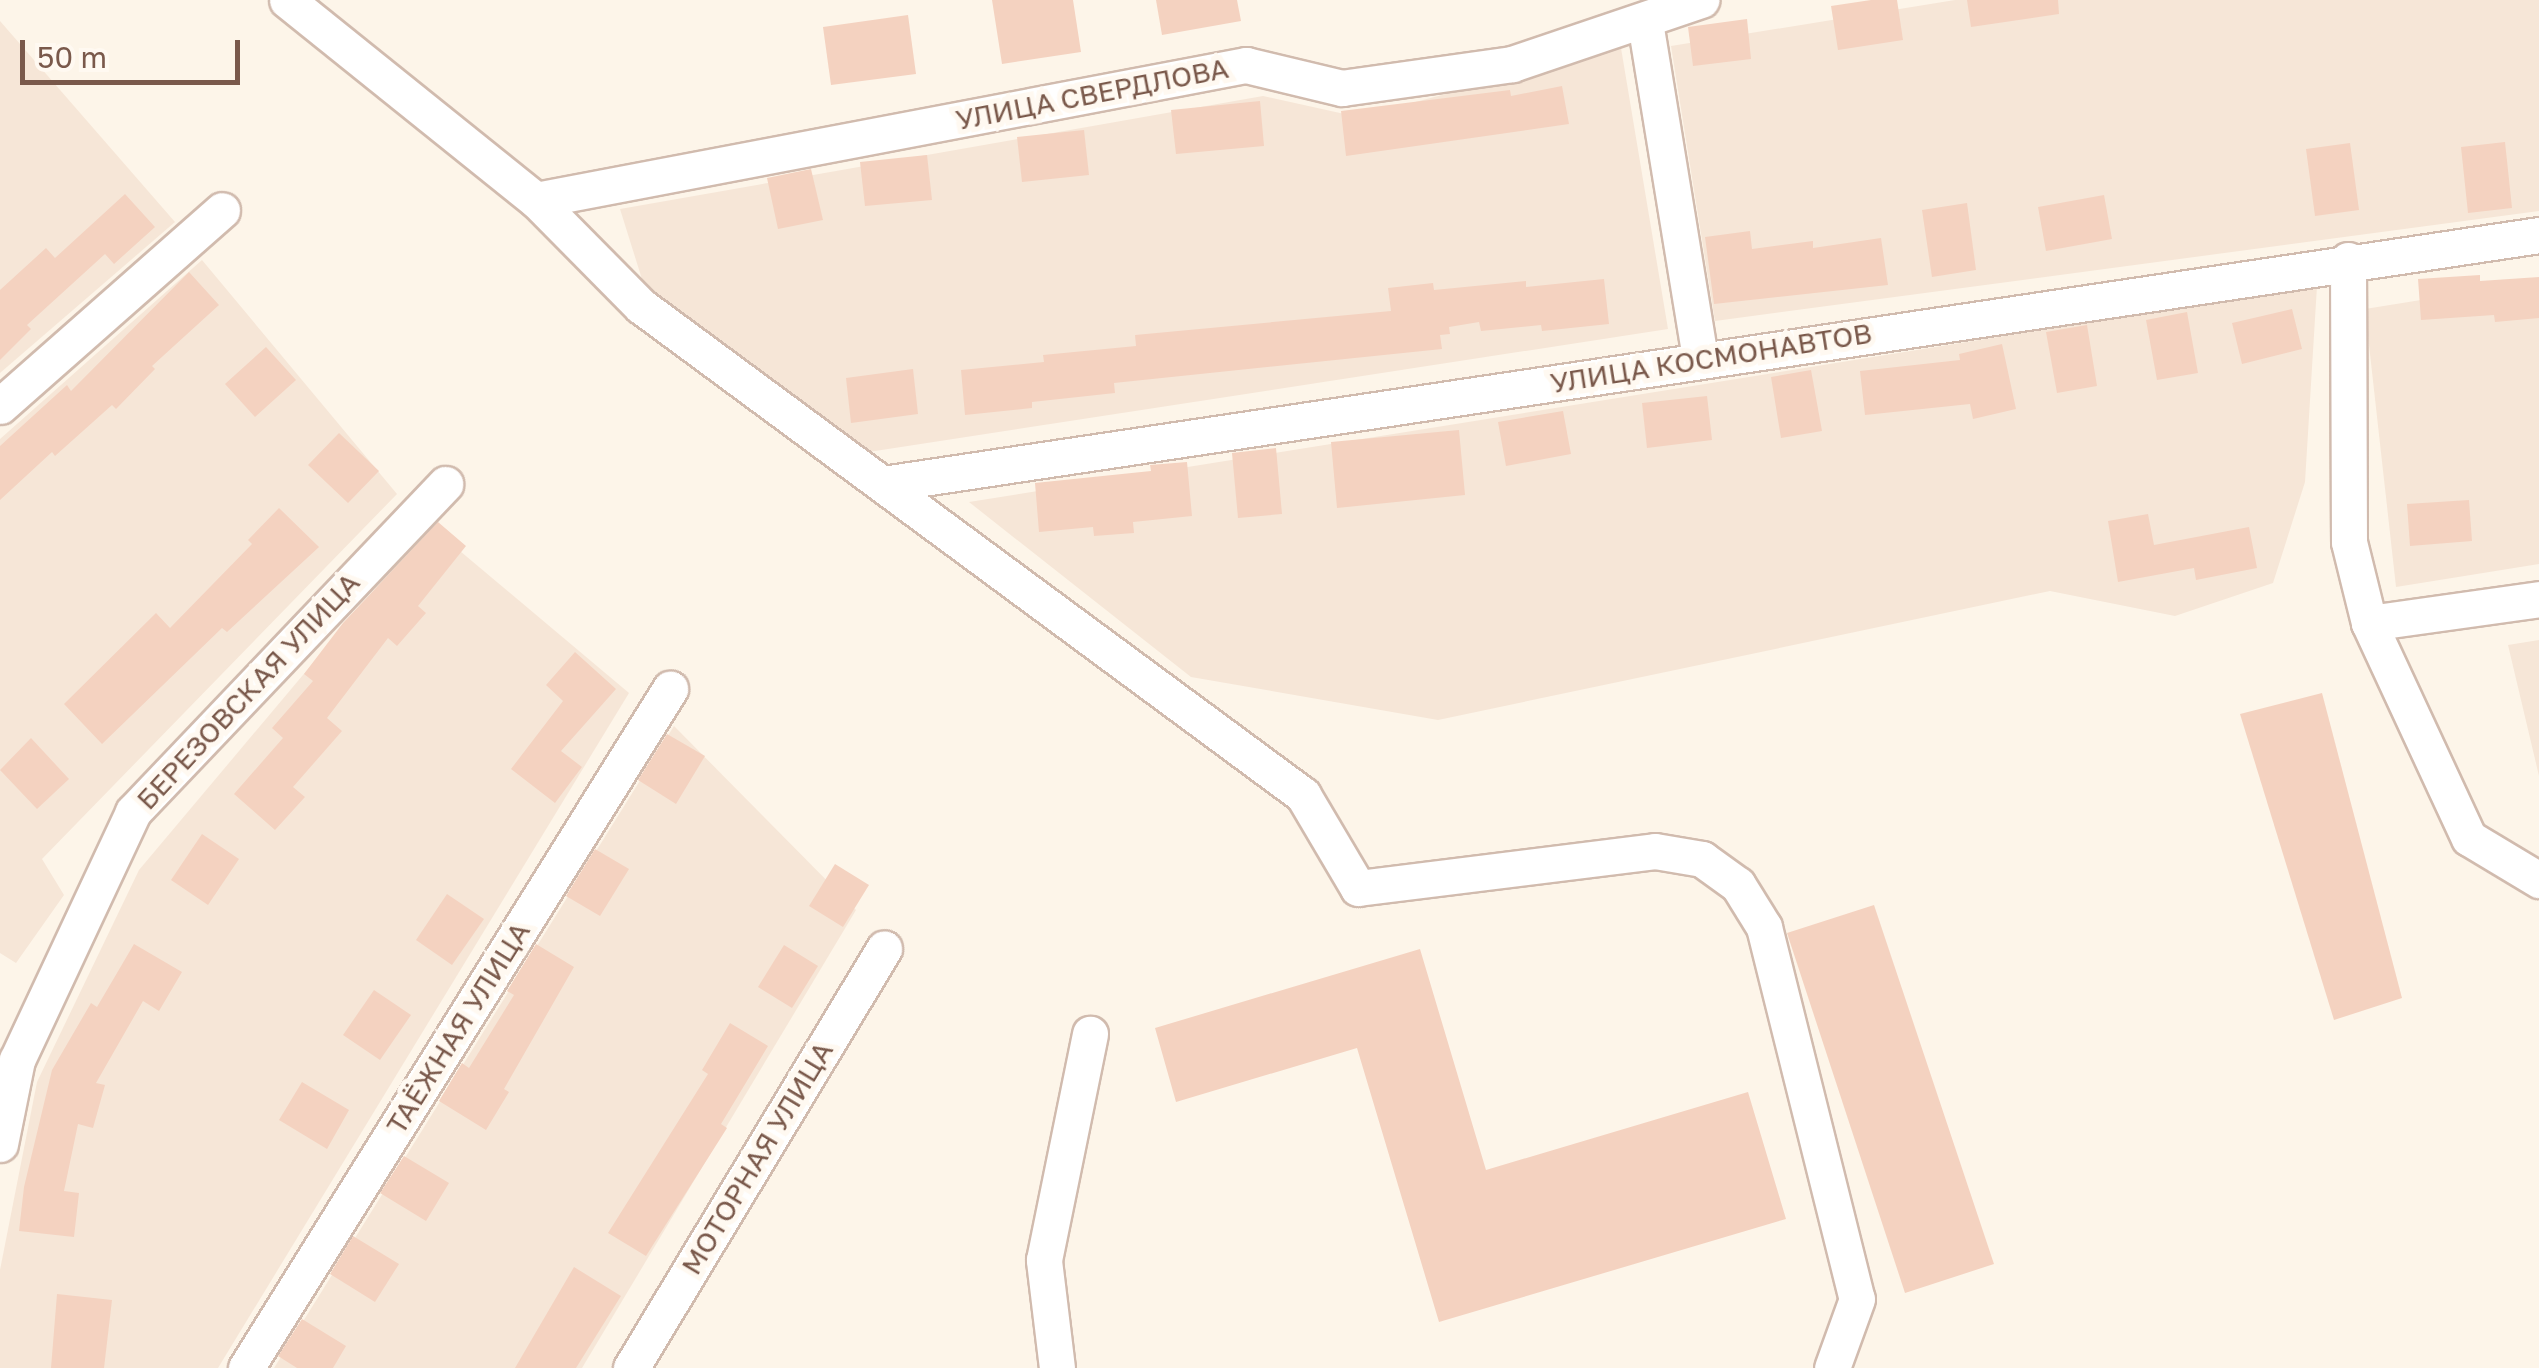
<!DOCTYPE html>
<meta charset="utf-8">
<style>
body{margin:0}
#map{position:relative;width:2539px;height:1368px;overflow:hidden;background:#fdf5e9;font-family:"Golos Text",sans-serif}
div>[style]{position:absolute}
.residential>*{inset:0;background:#f6e6d7}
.building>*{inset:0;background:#f4d2c0}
.roads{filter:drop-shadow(2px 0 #d1bbae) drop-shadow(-2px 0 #d1bbae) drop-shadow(0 2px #d1bbae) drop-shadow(0 -2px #d1bbae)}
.minor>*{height:35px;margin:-17.5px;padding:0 17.5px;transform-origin:17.5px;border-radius:17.5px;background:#fff}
span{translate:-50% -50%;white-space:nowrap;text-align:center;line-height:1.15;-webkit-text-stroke:10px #fff9f1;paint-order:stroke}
.street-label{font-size:28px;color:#7a594b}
.scale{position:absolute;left:20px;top:40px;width:220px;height:45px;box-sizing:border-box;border:5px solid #7a594b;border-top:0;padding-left:12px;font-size:30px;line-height:35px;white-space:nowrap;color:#7a594b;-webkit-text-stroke:8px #fff9f1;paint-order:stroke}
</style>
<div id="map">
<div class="residential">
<i style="clip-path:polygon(1955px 0,2539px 0,2539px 211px,1715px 321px,1671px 46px)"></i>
<i style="clip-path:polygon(0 21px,175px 222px,0 373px)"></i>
<i style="clip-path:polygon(1621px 48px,1668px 329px,862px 453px,646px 292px,620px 209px,1263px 96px,1358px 117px)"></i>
<i style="clip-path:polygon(202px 260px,397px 494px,42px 859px,64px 895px,16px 963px,0 953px,0 439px)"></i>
<i style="clip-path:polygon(2539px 281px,2539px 564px,2396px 587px,2365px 309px)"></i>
<i style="clip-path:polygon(2317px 286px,2305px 482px,2273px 583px,2175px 616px,2050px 591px,1438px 720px,1191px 677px,969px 502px)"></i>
<i style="clip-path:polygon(429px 525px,629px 693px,218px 1368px,0 1368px,0 1270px,37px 1082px,139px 870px)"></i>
<i style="clip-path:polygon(2539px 640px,2539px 776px,2508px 645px)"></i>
<i style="clip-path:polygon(674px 726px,856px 910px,582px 1368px,274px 1368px)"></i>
</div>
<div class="building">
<i style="clip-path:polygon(992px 0,1073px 0,1081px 52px,1002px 64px)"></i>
<i style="clip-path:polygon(1156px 0,1237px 0,1241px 21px,1162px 35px)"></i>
<i style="clip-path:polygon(1871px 0,1897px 0,1903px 40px,1838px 50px,1831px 6px)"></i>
<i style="clip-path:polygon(1967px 0,2058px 0,2059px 14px,1971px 27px)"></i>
<i style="clip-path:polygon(908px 15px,916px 74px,831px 85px,823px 27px)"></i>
<i style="clip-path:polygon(1747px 19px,1751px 59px,1693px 66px,1688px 27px)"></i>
<i style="clip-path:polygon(1562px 86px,1569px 124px,1346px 156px,1341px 111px,1510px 90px,1511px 96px)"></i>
<i style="clip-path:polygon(1260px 101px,1264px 146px,1176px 154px,1171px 110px)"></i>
<i style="clip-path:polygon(1084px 130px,1089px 175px,1022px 182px,1017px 137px)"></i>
<i style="clip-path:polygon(2505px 142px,2512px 208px,2468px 213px,2461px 147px)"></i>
<i style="clip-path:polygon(2350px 143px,2359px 210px,2315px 216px,2306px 149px)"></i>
<i style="clip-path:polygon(927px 155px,932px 200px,865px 206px,860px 162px)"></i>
<i style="clip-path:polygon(811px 169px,823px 220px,778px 229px,767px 178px)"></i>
<i style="clip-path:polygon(125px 194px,155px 227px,114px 264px,105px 254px,27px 325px,31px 329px,0 360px,0 290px,46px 248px,55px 258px)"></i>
<i style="clip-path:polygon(2104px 195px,2112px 239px,2046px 251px,2038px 207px)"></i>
<i style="clip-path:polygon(1967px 203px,1976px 270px,1932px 277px,1922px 210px)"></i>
<i style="clip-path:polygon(1750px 231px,1752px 249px,1813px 241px,1813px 248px,1881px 238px,1888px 285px,1714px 304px,1705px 237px)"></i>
<i style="clip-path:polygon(189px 272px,219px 305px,152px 366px,155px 369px,116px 409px,112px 405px,55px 456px,52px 452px,0 500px,0 446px,67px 385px,71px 391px)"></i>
<i style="clip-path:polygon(2480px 275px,2480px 281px,2539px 277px,2539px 318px,2495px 322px,2494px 315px,2421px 320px,2418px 279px)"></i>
<i style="clip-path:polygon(1604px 279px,1609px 324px,1542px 331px,1541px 325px,1481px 331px,1479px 322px,1449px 327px,1450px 334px,1440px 335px,1442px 349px,1114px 383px,1115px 393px,1032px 402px,1032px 408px,965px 415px,961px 370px,1044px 362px,1043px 355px,1136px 346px,1135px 335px,1391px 311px,1388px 288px,1433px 283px,1434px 290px,1526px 281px,1526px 287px)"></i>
<i style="clip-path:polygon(2292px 309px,2302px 349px,2242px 364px,2232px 323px)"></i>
<i style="clip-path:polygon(2187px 312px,2198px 373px,2157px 380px,2146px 320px)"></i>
<i style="clip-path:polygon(2087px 325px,2097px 386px,2057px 393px,2046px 332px)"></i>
<i style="clip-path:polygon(2002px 344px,2016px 409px,1973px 419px,1970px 404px,1865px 415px,1860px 371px,1960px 360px,1959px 354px)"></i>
<i style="clip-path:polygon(266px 347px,296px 380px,255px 417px,225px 384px)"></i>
<i style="clip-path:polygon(913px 369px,918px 414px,851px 423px,846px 378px)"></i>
<i style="clip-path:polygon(1811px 370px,1822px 431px,1781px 438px,1771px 377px)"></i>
<i style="clip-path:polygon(1707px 396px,1712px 440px,1647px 448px,1642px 403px)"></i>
<i style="clip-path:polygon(1563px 411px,1571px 454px,1506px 466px,1498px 422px)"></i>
<i style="clip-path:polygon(1459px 430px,1465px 495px,1337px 508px,1331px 442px)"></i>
<i style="clip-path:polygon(339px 433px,379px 471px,348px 503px,308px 465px)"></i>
<i style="clip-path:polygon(1276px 448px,1282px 514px,1238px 518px,1232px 453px)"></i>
<i style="clip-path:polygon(1187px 462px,1192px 516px,1133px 522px,1134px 533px,1094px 536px,1093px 527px,1039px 532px,1035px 483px,1151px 471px,1150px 465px)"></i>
<i style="clip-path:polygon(2469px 500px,2472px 541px,2410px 546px,2407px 504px)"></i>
<i style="clip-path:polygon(279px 508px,319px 547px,227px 632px,222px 628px,102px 744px,64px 704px,156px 613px,170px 628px,252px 544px,248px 540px)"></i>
<i style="clip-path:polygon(2148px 514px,2154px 545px,2249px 527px,2257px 568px,2196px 580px,2194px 568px,2118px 582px,2108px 521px)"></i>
<i style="clip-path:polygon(438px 522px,466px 546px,418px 606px,426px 613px,397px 646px,388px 638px,327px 718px,342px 731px,293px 787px,305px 797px,275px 830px,234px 794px,283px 738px,272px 728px,313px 681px,304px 674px,343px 623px)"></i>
<i style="clip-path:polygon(575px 652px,616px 689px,561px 751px,582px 767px,555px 803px,511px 769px,563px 701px,546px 685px)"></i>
<i style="clip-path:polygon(2322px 693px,2402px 998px,2334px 1020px,2240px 714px)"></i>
<i style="clip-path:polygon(667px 734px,705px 756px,676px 804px,638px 780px)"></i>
<i style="clip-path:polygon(31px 738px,69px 779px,37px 809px,0 770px)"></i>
<i style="clip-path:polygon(202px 834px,239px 859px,208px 905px,171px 880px)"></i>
<i style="clip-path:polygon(595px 849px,629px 869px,600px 916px,566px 896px)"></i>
<i style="clip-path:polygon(835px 864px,869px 885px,843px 927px,809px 906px)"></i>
<i style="clip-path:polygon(447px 894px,484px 919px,452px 965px,416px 940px)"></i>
<i style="clip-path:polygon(1874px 905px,1994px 1264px,1905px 1293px,1787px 933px)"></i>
<i style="clip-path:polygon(134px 944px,182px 972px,159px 1011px,143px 1001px,96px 1083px,105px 1085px,93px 1128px,78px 1124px,64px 1191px,79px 1193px,74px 1237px,19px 1231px,24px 1187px,52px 1070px,91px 1003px,97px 1007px)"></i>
<i style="clip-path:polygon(536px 944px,574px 967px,504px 1089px,509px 1092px,486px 1130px,439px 1101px,462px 1063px,469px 1068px,514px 995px,507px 991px)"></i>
<i style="clip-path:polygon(784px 945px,818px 966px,792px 1008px,758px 987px)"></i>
<i style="clip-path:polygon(1420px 949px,1486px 1170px,1748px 1092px,1786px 1219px,1439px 1322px,1357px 1048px,1176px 1102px,1155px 1028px)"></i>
<i style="clip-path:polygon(374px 990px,411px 1015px,380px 1060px,343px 1035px)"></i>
<i style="clip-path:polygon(730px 1023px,768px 1046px,721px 1124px,727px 1128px,646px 1256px,608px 1233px,708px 1074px,702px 1070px)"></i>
<i style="clip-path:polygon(302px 1082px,349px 1110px,327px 1149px,279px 1120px)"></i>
<i style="clip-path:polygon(404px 1156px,449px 1183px,426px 1221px,380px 1193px)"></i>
<i style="clip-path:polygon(353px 1236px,399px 1264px,375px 1302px,330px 1274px)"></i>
<i style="clip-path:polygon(574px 1267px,621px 1296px,576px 1368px,515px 1368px)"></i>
<i style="clip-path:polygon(57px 1294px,112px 1300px,104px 1368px,51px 1368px)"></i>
<i style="clip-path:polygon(302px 1319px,346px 1346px,333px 1368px,297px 1368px,278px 1356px)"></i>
</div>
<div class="roads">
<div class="minor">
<i style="left:287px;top:0;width:319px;rotate:38.8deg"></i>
<i style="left:536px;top:200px;width:149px;rotate:45.3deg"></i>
<i style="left:641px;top:306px;width:823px;rotate:36.45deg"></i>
<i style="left:1303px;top:795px;width:108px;rotate:59.4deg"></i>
<i style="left:1358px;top:888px;width:299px;rotate:-7.1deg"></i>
<i style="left:1655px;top:851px;width:48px;rotate:9.7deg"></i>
<i style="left:1702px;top:859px;width:44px;rotate:35.8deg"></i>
<i style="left:1738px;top:885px;width:49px;rotate:58.2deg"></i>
<i style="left:1764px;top:927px;width:383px;rotate:76deg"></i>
<i style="left:1857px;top:1299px;width:73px;rotate:109.9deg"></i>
<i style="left:1645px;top:22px;width:341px;rotate:80.7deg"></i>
<i style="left:536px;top:200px;width:723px;rotate:-10.77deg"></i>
<i style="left:1246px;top:65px;width:99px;rotate:13.5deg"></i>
<i style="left:1342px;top:88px;width:172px;rotate:-8deg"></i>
<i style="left:1512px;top:64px;width:200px;rotate:-18.7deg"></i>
<i style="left:2348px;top:260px;width:282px;rotate:89.8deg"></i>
<i style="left:2349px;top:542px;width:83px;rotate:76.1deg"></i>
<i style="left:2369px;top:623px;width:237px;rotate:65.1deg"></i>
<i style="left:2469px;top:838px;width:82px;rotate:31deg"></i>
<i style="left:0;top:406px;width:296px;rotate:-41.4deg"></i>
<i style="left:883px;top:484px;width:1675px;rotate:-8.55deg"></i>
<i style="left:2369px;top:623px;width:172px;rotate:-8deg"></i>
<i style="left:0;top:1144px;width:86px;rotate:-78.6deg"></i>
<i style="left:17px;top:1060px;width:274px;rotate:-64.9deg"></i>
<i style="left:133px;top:812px;width:453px;rotate:-46.4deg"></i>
<i style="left:246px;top:1368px;width:801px;rotate:-58.02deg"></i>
<i style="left:631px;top:1368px;width:490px;rotate:-58.9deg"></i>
<i style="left:1057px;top:1368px;width:109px;rotate:-96.9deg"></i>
<i style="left:1044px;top:1260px;width:231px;rotate:-78.5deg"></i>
</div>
</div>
<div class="street-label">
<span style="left:1092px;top:94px;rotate:-11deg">УЛИЦА СВЕРДЛОВА</span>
<span style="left:1711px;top:358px;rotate:-9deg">УЛИЦА КОСМОНАВТОВ</span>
<span style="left:248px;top:691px;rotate:-47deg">БЕРЕЗОВСКАЯ УЛИЦА</span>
<span style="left:458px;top:1028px;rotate:-58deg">ТАЁЖНАЯ УЛИЦА</span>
<span style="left:757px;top:1158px;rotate:-59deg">МОТОРНАЯ УЛИЦА</span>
</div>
<div class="scale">50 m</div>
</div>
